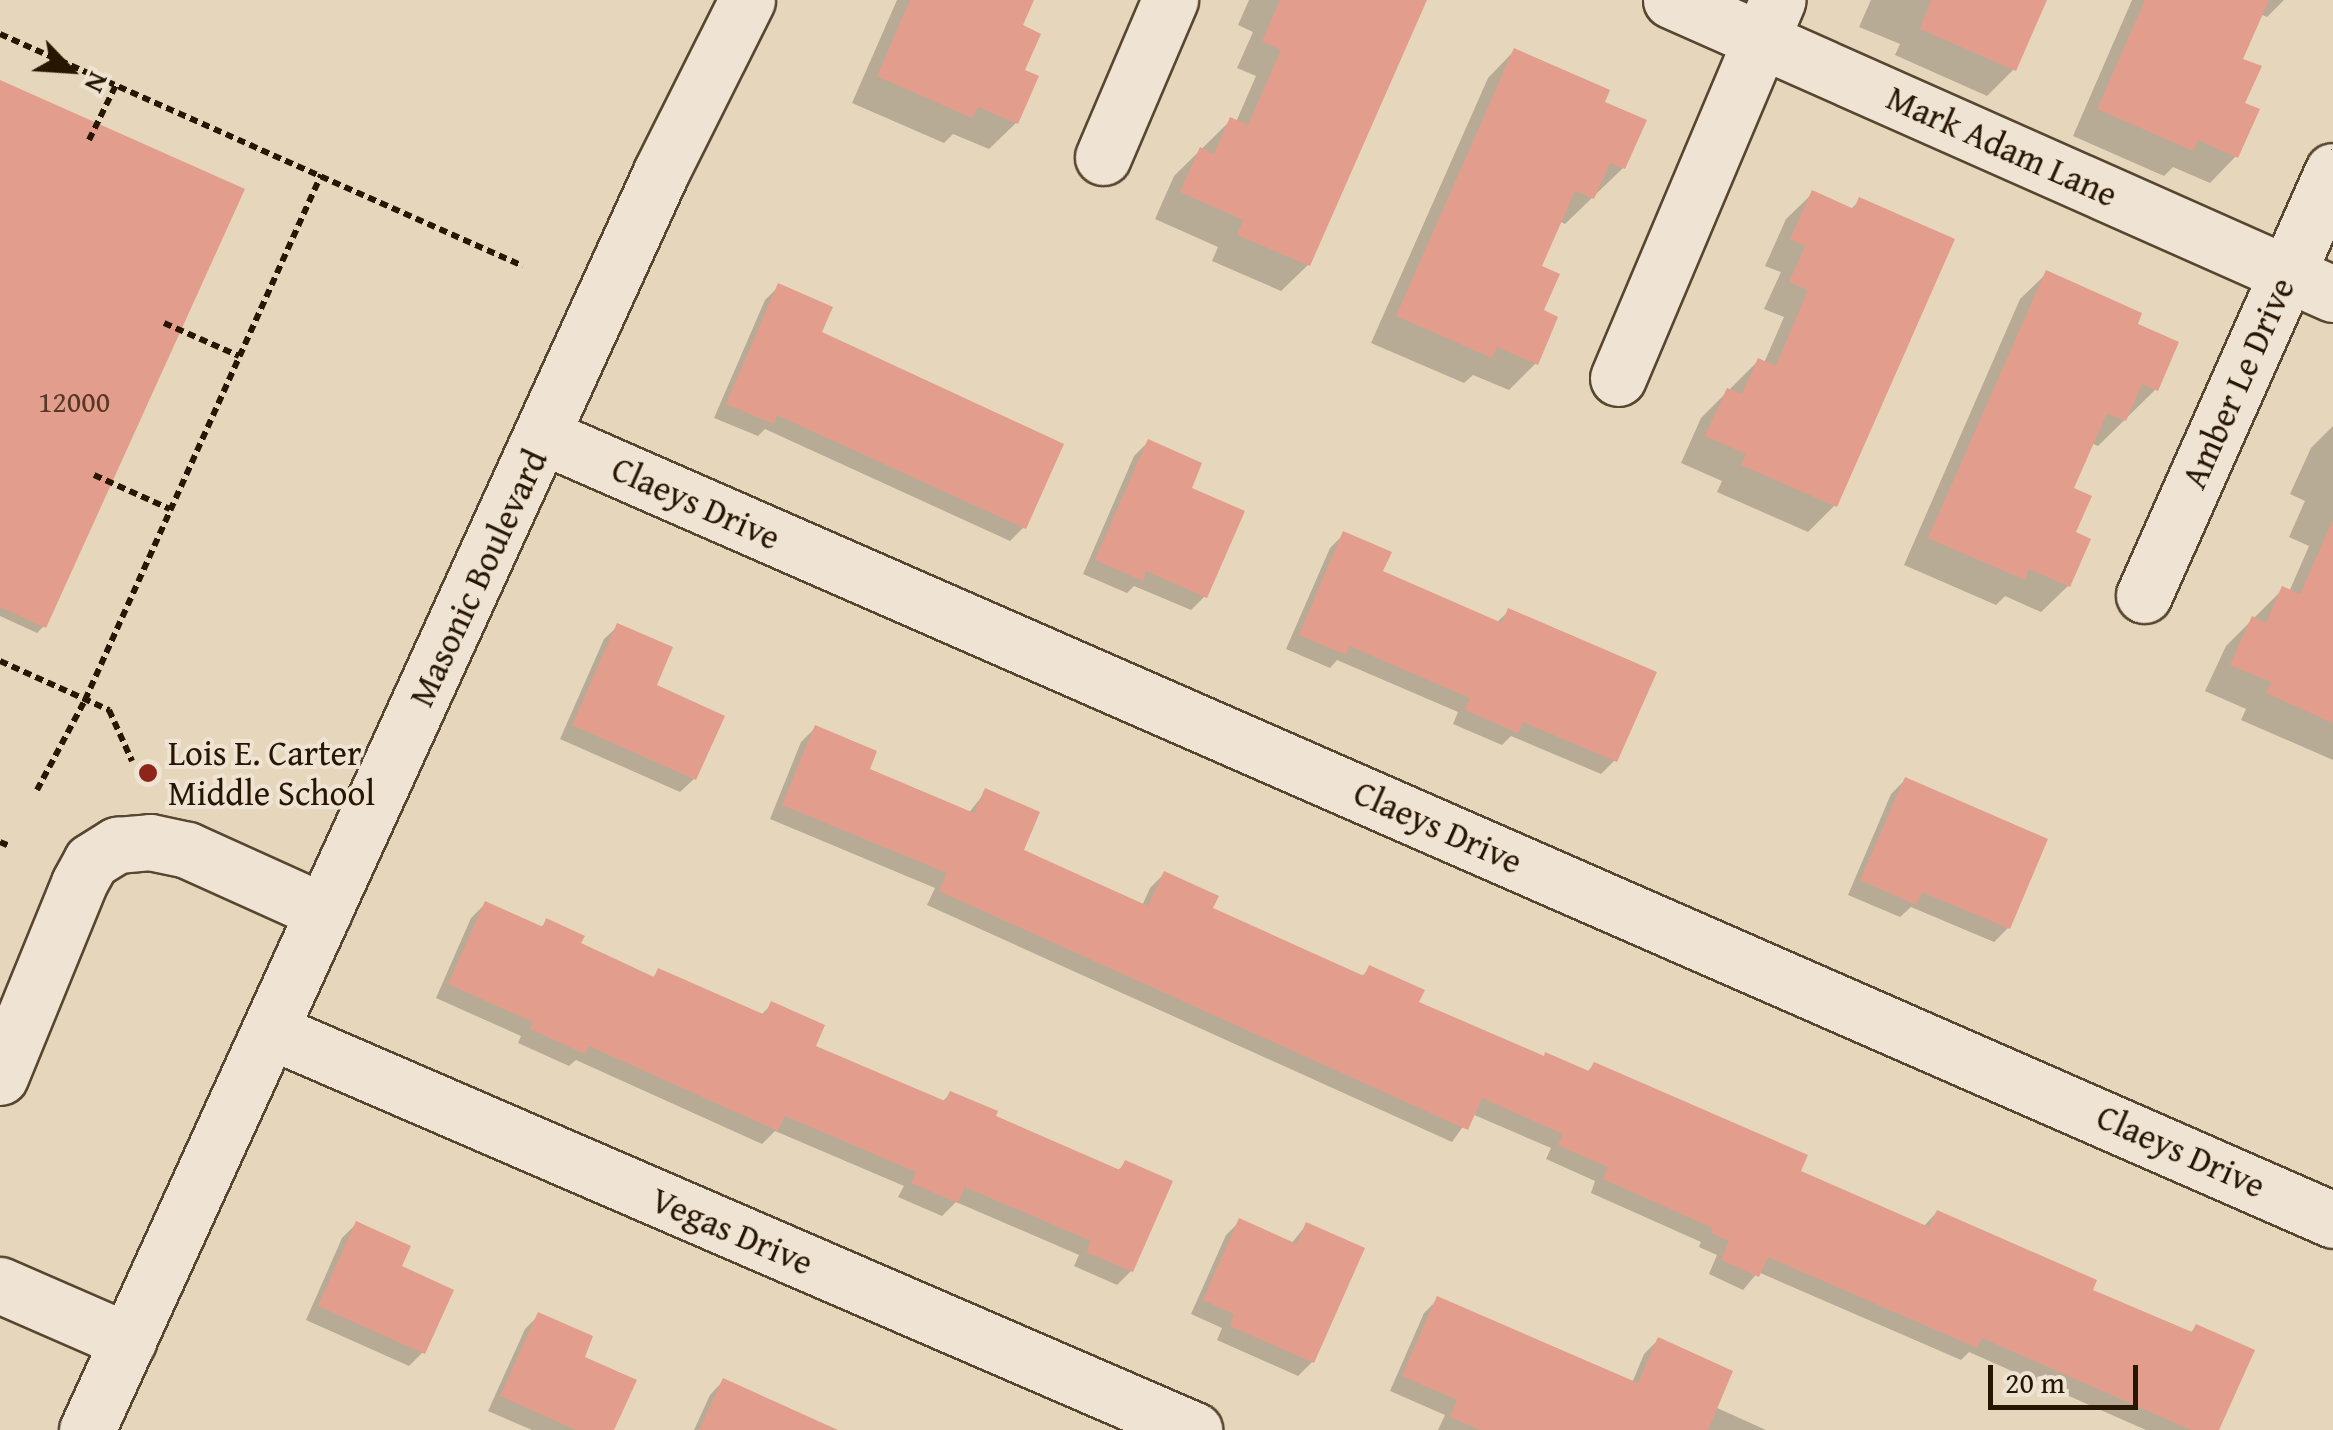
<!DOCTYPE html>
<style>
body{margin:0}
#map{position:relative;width:2333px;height:1430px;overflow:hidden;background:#e6d6bb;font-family:"Gentium Book Plus",serif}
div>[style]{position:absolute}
.shadow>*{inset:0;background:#0003}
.building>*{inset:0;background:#e39d8d}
.path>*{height:6px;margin-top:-3px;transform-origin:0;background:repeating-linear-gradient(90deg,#271601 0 8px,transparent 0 13px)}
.roads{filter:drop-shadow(2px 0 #574630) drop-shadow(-2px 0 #574630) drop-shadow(0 2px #574630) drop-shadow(0 -2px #574630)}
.minor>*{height:55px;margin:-27.5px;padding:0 27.5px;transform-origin:27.5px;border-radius:27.5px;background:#efe4d3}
.dots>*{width:28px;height:28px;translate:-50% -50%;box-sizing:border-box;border:5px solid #efe4d3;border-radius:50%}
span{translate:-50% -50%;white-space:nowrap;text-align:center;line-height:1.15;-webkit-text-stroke:8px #efe4d3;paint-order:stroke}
.number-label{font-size:30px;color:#563824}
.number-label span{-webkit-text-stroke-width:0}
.street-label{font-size:35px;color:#271601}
.poi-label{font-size:35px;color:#271601}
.left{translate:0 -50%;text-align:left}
.north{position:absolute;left:20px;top:20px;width:100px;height:100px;-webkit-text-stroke:8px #efe4d3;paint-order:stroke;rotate:115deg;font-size:28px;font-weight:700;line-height:40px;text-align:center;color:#271601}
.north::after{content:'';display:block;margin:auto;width:35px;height:45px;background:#271601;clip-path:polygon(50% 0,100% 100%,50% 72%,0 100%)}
.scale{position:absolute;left:1988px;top:1365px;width:150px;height:45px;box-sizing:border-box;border:5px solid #271601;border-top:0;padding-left:12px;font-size:30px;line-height:35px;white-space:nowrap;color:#271601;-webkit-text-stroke:8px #efe4d3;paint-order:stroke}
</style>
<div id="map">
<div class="shadow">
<i style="clip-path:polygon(897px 0,1031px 0,1020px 26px,1021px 71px,1016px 123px,989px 149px,953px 134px,944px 143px,852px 103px)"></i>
<i style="clip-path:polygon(1249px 0,1424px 0,1308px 265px,1281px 291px,1212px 261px,1218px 247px,1155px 219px,1174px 176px,1231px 120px,1236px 122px,1256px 76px,1237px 68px,1253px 32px,1238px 25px)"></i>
<i style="clip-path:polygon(1871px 0,2044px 0,2014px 69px,1987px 96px,1895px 55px,1900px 44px,1859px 27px)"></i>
<i style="clip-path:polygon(2132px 0,2284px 0,2267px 17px,2260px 14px,2240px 60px,2242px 104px,2236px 156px,2210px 183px,2173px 167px,2164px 176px,2073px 136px)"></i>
<i style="clip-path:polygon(1514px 51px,1602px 104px,1623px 168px,1565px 224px,1559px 221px,1539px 267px,1541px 311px,1535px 364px,1509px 390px,1473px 375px,1464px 383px,1371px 343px,1488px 78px)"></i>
<i style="clip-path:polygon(0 81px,44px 626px,37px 633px,0 616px)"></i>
<i style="clip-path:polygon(1813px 193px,1850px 210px,1860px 200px,1835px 505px,1808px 532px,1717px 492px,1722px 481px,1681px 463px,1701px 418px,1758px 361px,1764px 363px,1784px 317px,1764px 309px,1781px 272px,1765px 266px,1786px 219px)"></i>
<i style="clip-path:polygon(2047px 273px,2134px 325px,2156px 389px,2098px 446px,2091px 443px,2071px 489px,2073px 533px,2068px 586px,2041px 612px,2005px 596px,1996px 605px,1904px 565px,2020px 299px)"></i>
<i style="clip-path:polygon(779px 286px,819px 334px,1024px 527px,1010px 541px,765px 429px,758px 436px,714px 418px,765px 300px)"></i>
<i style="clip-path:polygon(2333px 426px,2333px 760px,2241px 720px,2246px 709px,2205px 691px,2226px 646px,2283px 589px,2289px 592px,2309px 546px,2289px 537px,2305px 501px,2290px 494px,2311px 448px)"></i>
<i style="clip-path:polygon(1148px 442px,1188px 490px,1205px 596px,1191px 610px,1134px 586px,1127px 593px,1083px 574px,1134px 456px)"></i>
<i style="clip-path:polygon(1344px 534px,1380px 572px,1496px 623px,1509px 611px,1615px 760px,1601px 774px,1511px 736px,1502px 745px,1453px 724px,1458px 712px,1337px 660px,1330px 668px,1286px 649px,1330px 548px)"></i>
<i style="clip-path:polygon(618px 626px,653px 687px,694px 779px,680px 792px,560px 739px,604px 639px)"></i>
<i style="clip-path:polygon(815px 728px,866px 771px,968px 814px,986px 791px,1020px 852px,1142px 906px,1150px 888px,1164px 874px,1210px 910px,1361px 977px,1370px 968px,1416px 1003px,1542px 1058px,1586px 1073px,1594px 1065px,1798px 1173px,1923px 1227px,1937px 1212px,2090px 1291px,2189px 1334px,2196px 1327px,2216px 1430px,2146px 1430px,1969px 1352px,1961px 1360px,1758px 1272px,1743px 1290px,1709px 1274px,1717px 1255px,1699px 1247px,1701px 1242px,1591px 1193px,1595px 1181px,1546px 1159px,1551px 1148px,1472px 1114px,1452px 1142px,927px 905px,935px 888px,770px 819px,801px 742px)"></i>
<i style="clip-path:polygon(1905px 780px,2008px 928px,1994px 942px,1911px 907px,1900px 917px,1848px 895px,1891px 794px)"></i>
<i style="clip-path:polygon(485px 904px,540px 928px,547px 921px,578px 945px,652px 978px,659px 971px,760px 1016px,772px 1004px,813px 1047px,942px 1102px,950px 1094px,992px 1118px,1117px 1171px,1126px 1163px,1131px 1271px,1117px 1285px,1074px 1266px,1079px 1255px,956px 1202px,942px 1216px,898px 1197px,904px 1186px,775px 1131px,762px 1144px,576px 1060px,569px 1066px,518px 1043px,521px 1036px,436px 998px,471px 918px)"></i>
<i style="clip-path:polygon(1240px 1221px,1291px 1244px,1307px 1224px,1312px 1362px,1298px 1376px,1217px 1340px,1222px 1328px,1191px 1314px,1226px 1235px)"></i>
<i style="clip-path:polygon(356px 1224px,399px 1267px,423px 1352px,409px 1366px,306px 1320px,342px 1238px)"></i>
<i style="clip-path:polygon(1438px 1299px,1632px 1383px,1644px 1354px,1658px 1340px,1715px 1407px,1766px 1430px,1438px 1430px,1445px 1415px,1390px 1391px,1424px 1313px)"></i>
<i style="clip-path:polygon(539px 1315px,581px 1358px,611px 1430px,532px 1430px,488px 1411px,525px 1329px)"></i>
<i style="clip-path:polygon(723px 1381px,763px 1430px,694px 1430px,710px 1395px)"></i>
</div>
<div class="building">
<i style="clip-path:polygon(910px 0,1034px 0,1023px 25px,1041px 34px,1025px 70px,1039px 76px,1018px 124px,978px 107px,972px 118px,877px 76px)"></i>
<i style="clip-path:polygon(1280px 0,1427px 0,1310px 266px,1237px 235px,1243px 220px,1180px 192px,1200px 147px,1214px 154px,1230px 117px,1248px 125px,1281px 50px,1262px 41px)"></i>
<i style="clip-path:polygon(1931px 0,2047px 0,2016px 71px,1920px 29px)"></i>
<i style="clip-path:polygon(2145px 0,2269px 0,2243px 59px,2262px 66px,2245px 103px,2260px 109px,2238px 158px,2198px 140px,2193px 151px,2097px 109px)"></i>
<i style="clip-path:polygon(1514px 48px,1610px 90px,1605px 102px,1647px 120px,1625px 169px,1610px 163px,1594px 199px,1575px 191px,1542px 266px,1560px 274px,1544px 310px,1558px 317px,1538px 365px,1497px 347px,1492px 358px,1396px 316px)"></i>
<i style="clip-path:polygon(0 80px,245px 189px,46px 628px,0 607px)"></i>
<i style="clip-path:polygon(1812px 190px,1854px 209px,1859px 197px,1955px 239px,1837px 507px,1741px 465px,1746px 454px,1705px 436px,1727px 388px,1742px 394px,1758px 358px,1776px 366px,1808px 290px,1789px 282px,1805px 246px,1790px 239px)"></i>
<i style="clip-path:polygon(2046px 270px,2142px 313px,2138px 324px,2179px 342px,2158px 391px,2142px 384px,2126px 421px,2107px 413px,2074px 488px,2092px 496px,2076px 532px,2091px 539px,2070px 587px,2029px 569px,2025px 580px,1928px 538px)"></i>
<i style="clip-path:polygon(778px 283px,833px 307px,822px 332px,1064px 444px,1026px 529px,777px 415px,774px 424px,726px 404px)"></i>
<i style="clip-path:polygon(1148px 439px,1202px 463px,1192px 488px,1245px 511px,1207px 598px,1146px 571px,1143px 581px,1095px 560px)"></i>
<i style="clip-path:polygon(2333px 520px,2333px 723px,2266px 693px,2271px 682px,2230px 665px,2252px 616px,2266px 623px,2282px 586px,2300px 594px)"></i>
<i style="clip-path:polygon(1343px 531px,1392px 552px,1383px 571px,1502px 623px,1508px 608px,1657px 672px,1617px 762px,1523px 722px,1518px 733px,1465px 710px,1470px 698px,1349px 646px,1346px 655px,1299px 635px)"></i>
<i style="clip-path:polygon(617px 623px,673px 647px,657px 685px,725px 716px,696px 780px,572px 725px)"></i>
<i style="clip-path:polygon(815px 725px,877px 751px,870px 769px,974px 813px,985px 788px,1040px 812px,1024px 850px,1148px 906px,1164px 871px,1219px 896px,1213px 908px,1364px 976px,1369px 965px,1425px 990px,1419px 1002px,1544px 1056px,1545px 1052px,1589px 1071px,1594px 1062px,1808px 1155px,1801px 1171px,1929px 1227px,1937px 1210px,2097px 1280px,2093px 1290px,2192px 1332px,2196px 1324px,2255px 1350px,2219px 1430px,2191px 1430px,1982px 1338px,1977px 1348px,1768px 1257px,1759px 1277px,1721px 1260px,1729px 1241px,1711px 1233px,1713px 1228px,1603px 1179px,1608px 1167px,1558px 1145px,1563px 1134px,1482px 1098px,1468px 1130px,939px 891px,947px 873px,782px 805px)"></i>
<i style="clip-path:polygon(1905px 777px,2048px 839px,2010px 929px,1922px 892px,1916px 905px,1860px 880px)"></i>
<i style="clip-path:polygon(485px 901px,543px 927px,546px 918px,585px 936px,581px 943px,654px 977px,658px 968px,765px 1015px,771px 1001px,825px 1025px,816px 1046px,945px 1101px,950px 1091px,998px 1111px,996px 1116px,1120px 1170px,1125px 1160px,1173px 1181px,1133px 1272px,1086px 1252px,1091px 1241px,965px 1187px,958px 1203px,911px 1183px,916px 1172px,785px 1116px,778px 1131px,589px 1046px,585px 1054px,530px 1029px,533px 1022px,448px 984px)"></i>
<i style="clip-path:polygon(1239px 1218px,1297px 1244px,1306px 1222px,1365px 1248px,1314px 1363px,1230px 1326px,1234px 1314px,1203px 1300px)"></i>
<i style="clip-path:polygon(356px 1221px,411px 1246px,402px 1266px,454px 1290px,425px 1354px,318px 1306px)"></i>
<i style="clip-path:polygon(1437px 1296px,1638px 1383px,1658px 1337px,1733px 1371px,1708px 1430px,1480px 1430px,1450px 1417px,1457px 1400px,1402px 1376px)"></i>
<i style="clip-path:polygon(538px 1312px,593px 1336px,585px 1357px,637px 1380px,614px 1430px,576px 1430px,500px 1396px)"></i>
<i style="clip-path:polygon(723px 1378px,838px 1430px,699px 1430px)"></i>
</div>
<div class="path">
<i style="left:0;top:34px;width:572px;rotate:23.92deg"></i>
<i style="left:89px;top:140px;width:61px;rotate:-63.9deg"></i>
<i style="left:164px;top:323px;width:82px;rotate:23.7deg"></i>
<i style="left:94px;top:475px;width:83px;rotate:24.1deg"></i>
<i style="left:0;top:661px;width:120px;rotate:24.2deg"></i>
<i style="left:109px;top:710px;width:56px;rotate:65.7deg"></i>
<i style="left:37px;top:790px;width:102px;rotate:-61.9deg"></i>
<i style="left:85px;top:700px;width:576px;rotate:-65.79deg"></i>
<i style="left:0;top:842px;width:8px;rotate:23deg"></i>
</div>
<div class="roads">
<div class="minor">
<i style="left:1671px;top:0;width:724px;rotate:23.95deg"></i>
<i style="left:1103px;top:157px;width:171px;rotate:-66.9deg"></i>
<i style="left:1618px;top:378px;width:410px;rotate:-67.1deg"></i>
<i style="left:543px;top:436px;width:1954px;rotate:23.65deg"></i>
<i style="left:2144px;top:595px;width:464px;rotate:-66deg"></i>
<i style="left:271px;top:1031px;width:1006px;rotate:23.38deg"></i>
<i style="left:0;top:1077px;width:209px;rotate:-67.8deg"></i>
<i style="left:79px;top:883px;width:25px;rotate:-61deg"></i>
<i style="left:91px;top:861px;width:31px;rotate:-32deg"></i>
<i style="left:117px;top:845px;width:33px;rotate:-5deg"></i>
<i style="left:150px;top:842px;width:38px;rotate:12deg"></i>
<i style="left:187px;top:850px;width:150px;rotate:24.3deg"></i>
<i style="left:0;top:1285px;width:140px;rotate:23.6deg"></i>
<i style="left:87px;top:1430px;width:1383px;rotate:-65.47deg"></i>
<i style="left:661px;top:172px;width:192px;rotate:-63.4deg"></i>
</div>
</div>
<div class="dots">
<i style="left:148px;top:773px;background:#8f2418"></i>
</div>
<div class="number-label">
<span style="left:74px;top:401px">12000</span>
</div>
<div class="street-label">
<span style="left:2002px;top:146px;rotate:24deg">Mark Adam Lane</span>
<span style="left:2238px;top:383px;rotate:-66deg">Amber Le Drive</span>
<span style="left:696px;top:503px;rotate:24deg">Claeys Drive</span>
<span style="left:478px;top:578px;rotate:-65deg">Masonic Boulevard</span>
<span style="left:1438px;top:827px;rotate:24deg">Claeys Drive</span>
<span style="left:2181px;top:1151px;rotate:24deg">Claeys Drive</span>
<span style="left:732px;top:1231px;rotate:23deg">Vegas Drive</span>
</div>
<div class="poi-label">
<span class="left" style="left:168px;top:773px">Lois E. Carter<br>Middle School</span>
</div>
<div class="north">N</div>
<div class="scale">20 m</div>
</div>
